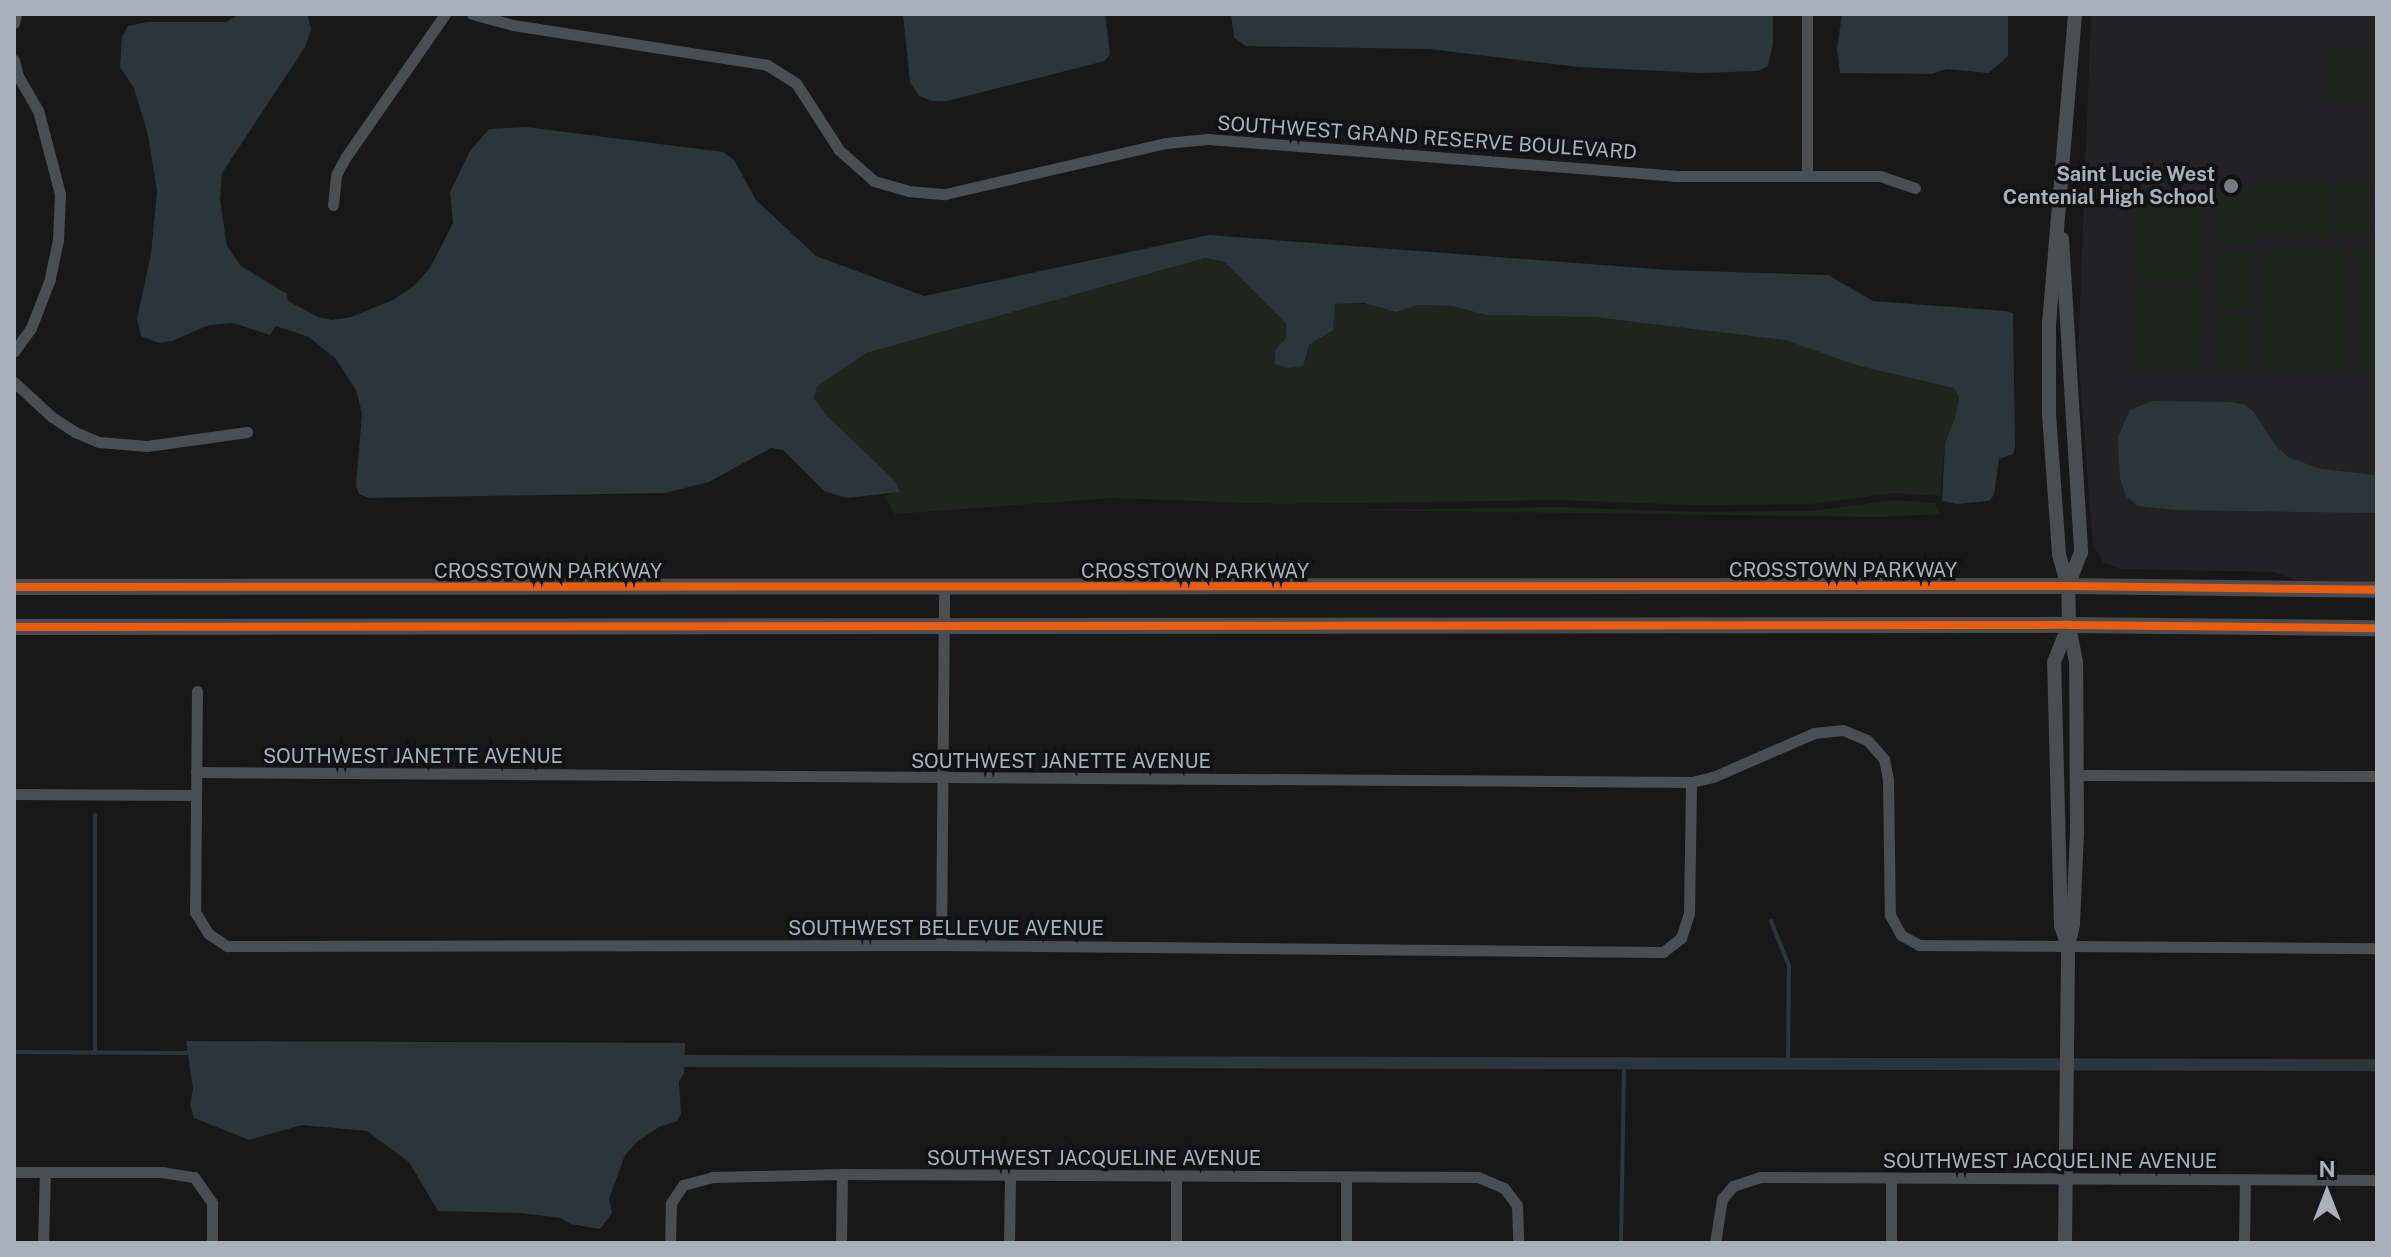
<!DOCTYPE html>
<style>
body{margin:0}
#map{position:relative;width:2391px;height:1257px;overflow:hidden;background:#181818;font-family:"Public Sans",sans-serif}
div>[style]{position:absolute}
.built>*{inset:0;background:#222224}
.green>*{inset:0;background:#1e251d}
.water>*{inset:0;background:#2a363b}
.stream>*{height:4px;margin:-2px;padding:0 2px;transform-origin:2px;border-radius:2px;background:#2a363b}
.canal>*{height:12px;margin:-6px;padding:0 6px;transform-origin:6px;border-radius:6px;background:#2a363b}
.minor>*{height:11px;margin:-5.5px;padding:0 5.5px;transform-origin:5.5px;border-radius:5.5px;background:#4b4e51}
.tertiary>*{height:14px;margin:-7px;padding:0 7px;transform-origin:7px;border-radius:7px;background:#4b4e51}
.secondary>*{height:16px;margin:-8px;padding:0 8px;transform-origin:8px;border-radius:8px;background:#4a4c4f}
.cycleway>*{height:8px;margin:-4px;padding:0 4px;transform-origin:4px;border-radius:4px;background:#e95d12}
.dots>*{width:22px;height:22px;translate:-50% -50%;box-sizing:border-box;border:4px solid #121214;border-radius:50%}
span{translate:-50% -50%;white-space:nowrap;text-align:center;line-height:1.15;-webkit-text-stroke:7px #121214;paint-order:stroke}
.street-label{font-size:20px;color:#a8b1b9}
.poi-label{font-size:20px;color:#a8b1b9;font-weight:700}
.right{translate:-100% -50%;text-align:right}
.frame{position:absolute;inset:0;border:16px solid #a8b1b9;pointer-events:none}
.north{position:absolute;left:2287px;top:1153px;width:80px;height:80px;-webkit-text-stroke:6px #121214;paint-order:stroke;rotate:0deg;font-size:22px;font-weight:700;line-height:32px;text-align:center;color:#a8b1b9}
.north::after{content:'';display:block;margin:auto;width:28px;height:36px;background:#a8b1b9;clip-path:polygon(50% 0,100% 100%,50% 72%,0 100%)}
</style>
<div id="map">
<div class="built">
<i style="clip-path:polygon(2091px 14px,2377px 14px,2377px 582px,2298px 581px,2274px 572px,2119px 569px,2103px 562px,2093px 545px,2078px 357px)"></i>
</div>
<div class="green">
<i style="clip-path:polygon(2326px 48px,2375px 49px,2374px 69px,2368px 69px,2368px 102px,2325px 101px)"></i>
<i style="clip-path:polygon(2258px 182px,2294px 182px,2294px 237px,2258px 237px)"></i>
<i style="clip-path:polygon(2297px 182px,2333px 182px,2333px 237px,2297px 237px)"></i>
<i style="clip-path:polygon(2337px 182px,2373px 183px,2372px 238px,2337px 238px)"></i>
<i style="clip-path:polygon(2218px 189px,2254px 189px,2254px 244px,2218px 244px)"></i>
<i style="clip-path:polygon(2137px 195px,2201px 196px,2200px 279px,2136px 279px)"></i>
<i style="clip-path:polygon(2264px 249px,2348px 250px,2347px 371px,2264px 371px)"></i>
<i style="clip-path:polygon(2357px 250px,2377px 250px,2377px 372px,2356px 372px)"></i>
<i style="clip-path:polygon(2217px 253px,2253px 253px,2253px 308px,2217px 308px)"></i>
<i style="clip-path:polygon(1205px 258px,1225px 262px,1286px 323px,1286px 338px,1275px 351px,1309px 345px,1323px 337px,1335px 304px,1368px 304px,1396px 312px,1417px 305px,1452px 306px,1486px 315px,1594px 317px,1785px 340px,1859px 366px,1954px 388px,1959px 396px,1955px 418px,1945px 443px,1940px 496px,1895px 493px,1810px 504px,1694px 505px,1558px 500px,1276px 504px,1112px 498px,895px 514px,884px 496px,899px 492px,827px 416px,814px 398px,817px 387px,866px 353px)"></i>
<i style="clip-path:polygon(2136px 287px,2200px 287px,2199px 370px,2135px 370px)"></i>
<i style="clip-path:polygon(2217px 314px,2253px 314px,2253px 370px,2217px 370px)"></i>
<i style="clip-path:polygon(1895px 500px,1935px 503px,1940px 514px,1881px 517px,1341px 510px,1558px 507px,1693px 512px,1810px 511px)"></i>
</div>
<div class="water">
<i style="clip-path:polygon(240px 14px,307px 14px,311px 29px,305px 47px,222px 173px,220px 200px,227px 246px,241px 266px,287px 294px,288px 301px,318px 317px,332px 320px,351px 317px,393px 300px,415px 285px,430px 268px,453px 223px,450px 192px,470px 151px,489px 129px,526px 127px,723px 152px,734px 160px,756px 200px,816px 256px,924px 296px,1209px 235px,1668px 270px,1828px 275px,1873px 301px,2006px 311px,2013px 313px,2015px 447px,2013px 454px,1999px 459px,1994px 495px,1989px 501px,1957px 504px,1942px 501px,1945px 443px,1955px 418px,1959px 397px,1954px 388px,1859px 366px,1785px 340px,1594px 317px,1486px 315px,1452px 306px,1417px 305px,1396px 312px,1364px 303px,1335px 304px,1333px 330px,1309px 345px,1303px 366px,1288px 368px,1275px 364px,1275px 351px,1286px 338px,1286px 323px,1225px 262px,1205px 258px,866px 353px,817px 387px,814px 398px,827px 416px,895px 481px,900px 492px,846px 498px,824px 491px,783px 450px,771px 448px,709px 482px,665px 493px,369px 498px,359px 494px,356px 486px,362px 413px,356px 390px,335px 358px,309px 337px,276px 326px,270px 335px,233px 323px,209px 325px,172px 341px,159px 343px,141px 336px,137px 319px,151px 254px,157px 191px,148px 135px,134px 88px,120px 67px,122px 37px,128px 26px,147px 22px,226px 22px)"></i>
<i style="clip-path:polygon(903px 14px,1105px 14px,1110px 54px,1105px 61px,947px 101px,933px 101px,919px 96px,910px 82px)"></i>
<i style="clip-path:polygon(1231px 14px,1773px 14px,1773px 44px,1768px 66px,1758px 71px,1701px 73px,1579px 67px,1429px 49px,1246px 46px,1234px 38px)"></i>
<i style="clip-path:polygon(1842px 14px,2008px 14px,2008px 56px,1989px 73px,1946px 69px,1932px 74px,1840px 73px,1837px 49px)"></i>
<i style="clip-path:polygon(2152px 401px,2232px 402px,2245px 405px,2254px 412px,2275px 445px,2288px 457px,2320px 469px,2377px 475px,2377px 513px,2175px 510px,2138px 506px,2126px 496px,2120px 479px,2118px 437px,2130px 410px)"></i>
<i style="clip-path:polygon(186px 1041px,685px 1043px,684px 1073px,679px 1082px,681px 1114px,677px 1121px,659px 1127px,638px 1141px,625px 1155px,609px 1199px,612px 1213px,600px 1229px,571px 1224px,561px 1218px,522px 1213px,438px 1211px,409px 1162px,367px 1131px,302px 1125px,249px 1140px,194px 1118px,190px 1105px,193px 1089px)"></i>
</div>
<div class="stream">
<i style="left:1771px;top:921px;width:48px;rotate:68.2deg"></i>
<i style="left:1789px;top:966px;width:97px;rotate:90.6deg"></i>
<i style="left:14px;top:1052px;width:173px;rotate:0.3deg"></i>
<i style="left:95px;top:1053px;width:238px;rotate:-90deg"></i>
<i style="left:1621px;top:1243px;width:180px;rotate:-89deg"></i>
</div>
<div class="canal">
<i style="left:686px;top:1061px;width:1691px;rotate:0.14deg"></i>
</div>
<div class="minor">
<i style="left:472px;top:14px;width:42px;rotate:15deg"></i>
<i style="left:513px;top:25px;width:257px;rotate:8.9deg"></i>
<i style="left:767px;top:65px;width:34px;rotate:32deg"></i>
<i style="left:796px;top:83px;width:80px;rotate:57.3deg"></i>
<i style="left:839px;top:150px;width:47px;rotate:41.5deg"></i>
<i style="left:874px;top:181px;width:35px;rotate:16deg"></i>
<i style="left:908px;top:191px;width:37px;rotate:5deg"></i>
<i style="left:945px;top:194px;width:227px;rotate:-13deg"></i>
<i style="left:1166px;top:143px;width:42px;rotate:-5.4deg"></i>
<i style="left:1208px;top:139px;width:468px;rotate:4.5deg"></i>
<i style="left:1675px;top:176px;width:205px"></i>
<i style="left:1880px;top:176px;width:37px;rotate:19deg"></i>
<i style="left:14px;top:23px;width:9px;rotate:-77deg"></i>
<i style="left:14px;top:60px;width:16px;rotate:76deg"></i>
<i style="left:18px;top:76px;width:39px;rotate:60deg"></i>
<i style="left:38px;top:110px;width:87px;rotate:75.3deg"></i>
<i style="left:60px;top:194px;width:46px;rotate:92.5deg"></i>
<i style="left:58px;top:240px;width:40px;rotate:102deg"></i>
<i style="left:50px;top:279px;width:53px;rotate:111.2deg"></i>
<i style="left:31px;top:328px;width:29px;rotate:126deg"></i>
<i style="left:1807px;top:176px;width:162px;rotate:-90deg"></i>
<i style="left:333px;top:205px;width:30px;rotate:-84deg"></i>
<i style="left:336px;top:175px;width:19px;rotate:-62deg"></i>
<i style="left:345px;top:158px;width:175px;rotate:-55.2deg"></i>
<i style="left:14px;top:382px;width:52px;rotate:42.6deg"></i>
<i style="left:52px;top:417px;width:27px;rotate:33deg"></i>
<i style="left:75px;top:432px;width:26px;rotate:23deg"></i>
<i style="left:99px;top:442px;width:48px;rotate:4.8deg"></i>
<i style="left:147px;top:446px;width:101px;rotate:-8deg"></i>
<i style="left:197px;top:691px;width:221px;rotate:90.5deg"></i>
<i style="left:195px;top:912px;width:26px;rotate:58deg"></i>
<i style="left:209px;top:934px;width:22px;rotate:34deg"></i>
<i style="left:227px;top:946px;width:714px;rotate:-0.08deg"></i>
<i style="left:941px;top:945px;width:722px;rotate:0.56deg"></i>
<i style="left:1663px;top:952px;width:23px;rotate:-38deg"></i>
<i style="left:1681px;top:938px;width:25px;rotate:-72deg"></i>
<i style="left:1689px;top:914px;width:132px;rotate:-89.1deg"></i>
<i style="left:196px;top:772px;width:1495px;rotate:0.38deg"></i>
<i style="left:1691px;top:782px;width:23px;rotate:-13deg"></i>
<i style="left:1713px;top:777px;width:110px;rotate:-23.5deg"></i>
<i style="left:1814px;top:733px;width:29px;rotate:-6deg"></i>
<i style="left:1843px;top:730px;width:26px;rotate:23deg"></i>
<i style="left:1867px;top:740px;width:25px;rotate:48deg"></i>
<i style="left:1884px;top:759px;width:21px;rotate:79deg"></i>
<i style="left:1888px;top:780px;width:135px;rotate:89.2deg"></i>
<i style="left:1890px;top:915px;width:23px;rotate:61deg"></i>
<i style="left:1901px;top:935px;width:21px;rotate:29deg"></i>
<i style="left:1919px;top:945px;width:458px;rotate:0.4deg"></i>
<i style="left:2076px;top:775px;width:301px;rotate:0.2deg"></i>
<i style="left:14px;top:794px;width:182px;rotate:0.3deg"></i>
<i style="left:941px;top:945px;width:358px;rotate:-89.5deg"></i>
<i style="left:14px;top:1172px;width:147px"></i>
<i style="left:161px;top:1172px;width:33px;rotate:9deg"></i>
<i style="left:194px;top:1177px;width:32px;rotate:55deg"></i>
<i style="left:212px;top:1203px;width:40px;rotate:90deg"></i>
<i style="left:43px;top:1243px;width:71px;rotate:-88.4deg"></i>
<i style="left:670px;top:1243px;width:40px;rotate:-88.6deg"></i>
<i style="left:671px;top:1203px;width:22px;rotate:-56deg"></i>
<i style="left:683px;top:1185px;width:30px;rotate:-15deg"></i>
<i style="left:712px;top:1177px;width:130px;rotate:-1.3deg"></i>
<i style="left:842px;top:1174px;width:636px;rotate:0.27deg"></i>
<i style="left:1478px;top:1177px;width:28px;rotate:23deg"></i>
<i style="left:1504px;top:1188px;width:21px;rotate:53deg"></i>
<i style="left:1517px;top:1205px;width:38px;rotate:88deg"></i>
<i style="left:841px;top:1243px;width:69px;rotate:-89.2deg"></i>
<i style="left:1009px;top:1243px;width:66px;rotate:-89.1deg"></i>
<i style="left:1176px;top:1243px;width:66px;rotate:-90deg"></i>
<i style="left:1346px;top:1243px;width:65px;rotate:-90deg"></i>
<i style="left:1715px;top:1243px;width:45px;rotate:-81deg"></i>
<i style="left:1722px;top:1199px;width:17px;rotate:-50deg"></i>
<i style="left:1733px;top:1186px;width:28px;rotate:-18deg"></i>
<i style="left:1760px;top:1177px;width:617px;rotate:0.28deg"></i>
<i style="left:1891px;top:1243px;width:65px;rotate:-90deg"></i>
<i style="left:2244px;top:1243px;width:63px;rotate:-89.1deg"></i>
</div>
<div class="tertiary">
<i style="left:2062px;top:239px;width:314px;rotate:86.5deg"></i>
<i style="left:2081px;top:552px;width:36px;rotate:111deg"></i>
<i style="left:2067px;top:944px;width:19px;rotate:-108deg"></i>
<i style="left:2061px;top:926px;width:264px;rotate:-91.5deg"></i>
<i style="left:2054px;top:662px;width:40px;rotate:-68deg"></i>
<i style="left:2065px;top:1243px;width:295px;rotate:-89.4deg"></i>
<i style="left:2068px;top:948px;width:25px;rotate:-78deg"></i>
<i style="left:2073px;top:924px;width:92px;rotate:-87.5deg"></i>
<i style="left:2077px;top:832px;width:170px;rotate:-90.3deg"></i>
<i style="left:2076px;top:662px;width:38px;rotate:-101deg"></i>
<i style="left:2069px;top:625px;width:39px;rotate:-91deg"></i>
<i style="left:2068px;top:586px;width:33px;rotate:-106deg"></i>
<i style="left:2059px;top:554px;width:140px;rotate:-94.1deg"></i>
<i style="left:2049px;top:414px;width:90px;rotate:-90deg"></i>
<i style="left:2049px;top:324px;width:311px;rotate:-85.2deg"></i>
</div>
<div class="secondary">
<i style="left:14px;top:587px;width:2054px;rotate:-0.03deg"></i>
<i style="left:2068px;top:586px;width:309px;rotate:0.7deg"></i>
<i style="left:14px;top:627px;width:2055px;rotate:-0.06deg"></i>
<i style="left:2069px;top:625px;width:308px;rotate:0.6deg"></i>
</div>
<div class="cycleway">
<i style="left:14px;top:587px;width:2054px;rotate:-0.03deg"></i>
<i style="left:2068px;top:586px;width:309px;rotate:0.7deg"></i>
<i style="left:14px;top:627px;width:2055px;rotate:-0.06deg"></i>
<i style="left:2069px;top:625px;width:308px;rotate:0.6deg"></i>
</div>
<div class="dots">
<i style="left:2231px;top:186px;background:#767b81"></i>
</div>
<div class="street-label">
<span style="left:1427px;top:138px;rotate:4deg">SOUTHWEST GRAND RESERVE BOULEVARD</span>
<span style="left:1843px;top:570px">CROSSTOWN PARKWAY</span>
<span style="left:548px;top:571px">CROSSTOWN PARKWAY</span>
<span style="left:1195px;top:571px">CROSSTOWN PARKWAY</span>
<span style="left:413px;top:756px">SOUTHWEST JANETTE AVENUE</span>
<span style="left:1061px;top:761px">SOUTHWEST JANETTE AVENUE</span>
<span style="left:946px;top:928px">SOUTHWEST BELLEVUE AVENUE</span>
<span style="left:1094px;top:1158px">SOUTHWEST JACQUELINE AVENUE</span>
<span style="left:2050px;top:1161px">SOUTHWEST JACQUELINE AVENUE</span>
</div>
<div class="poi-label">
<span class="right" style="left:2215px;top:186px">Saint Lucie West<br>Centenial High School</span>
</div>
<div class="frame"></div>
<div class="north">N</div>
</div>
